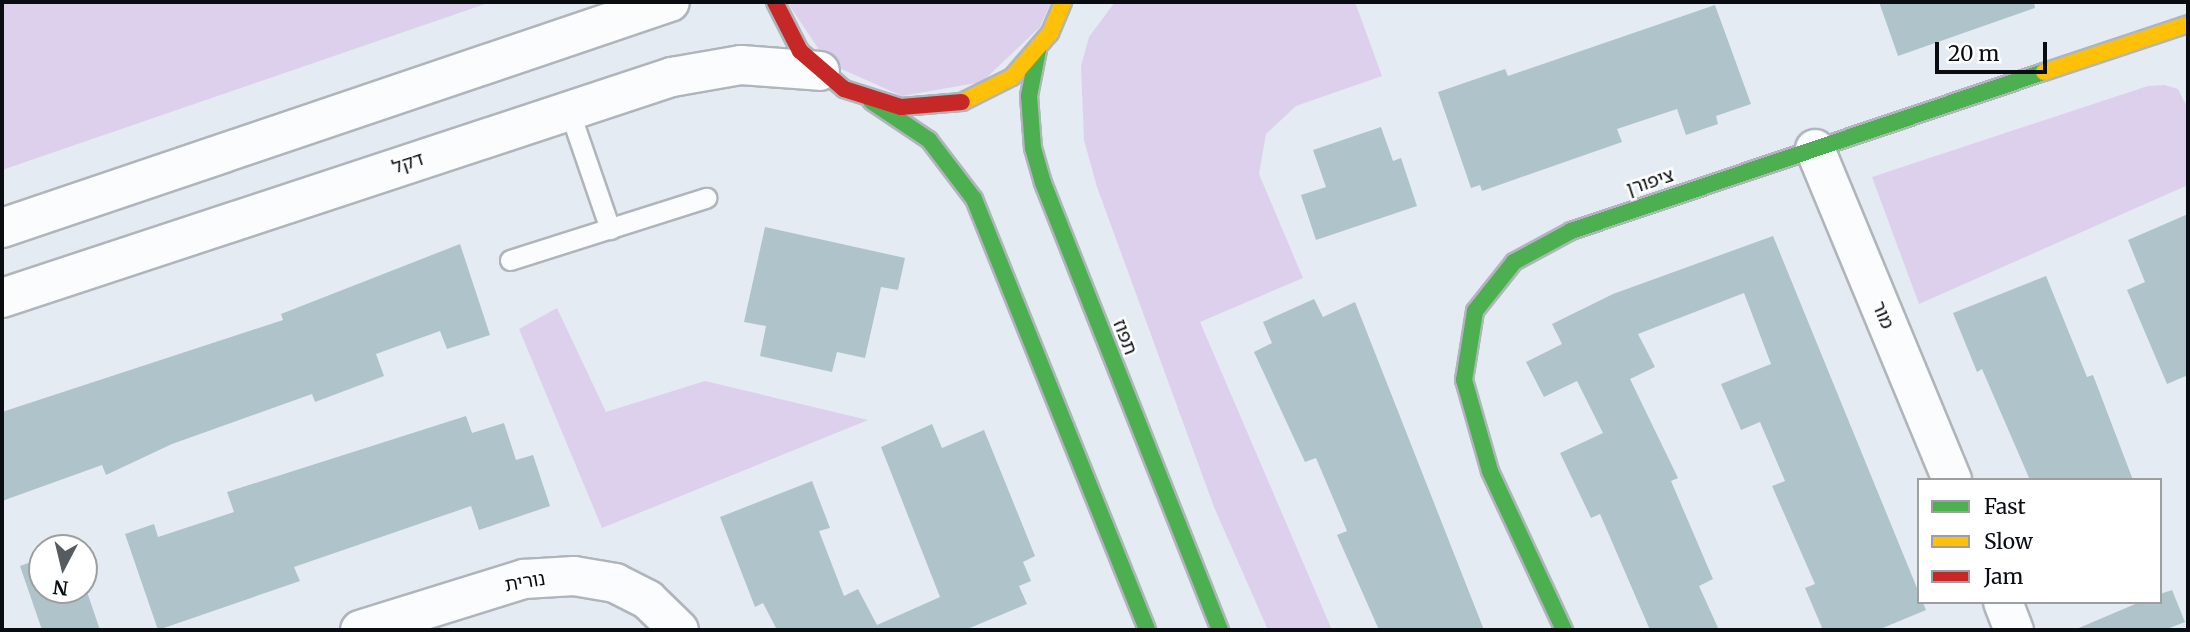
<!DOCTYPE html>
<meta charset="utf-8">
<style>
body{margin:0}
#map{position:relative;width:2190px;height:632px;overflow:hidden;background:#e4ebf2;font-family:Merriweather,"Noto Sans Hebrew",serif}
div>[style]{position:absolute}
.green>*{inset:0;background:#ddd0ec}
.building>*{inset:0;background:#afc4ca}
.roads{filter:drop-shadow(2px 0 #afb5ba) drop-shadow(-2px 0 #afb5ba) drop-shadow(0 2px #afb5ba) drop-shadow(0 -2px #afb5ba)}
.lane>*{height:19px;margin:-9.5px;padding:0 9.5px;transform-origin:9.5px;border-radius:9.5px;background:#fbfcfd}
.street>*{height:38px;margin:-19px;padding:0 19px;transform-origin:19px;border-radius:19px;background:#fbfcfd}
.fast>*{height:16px;margin:-8px;padding:0 8px;transform-origin:8px;border-radius:8px;background:#4caf50}
.slow>*{height:16px;margin:-8px;padding:0 8px;transform-origin:8px;border-radius:8px;background:#ffc107}
.jam>*{height:16px;margin:-8px;padding:0 8px;transform-origin:8px;border-radius:8px;background:#c62828}
span{translate:-50% -50%;white-space:nowrap;text-align:center;line-height:1.15;-webkit-text-stroke:5px #fff;paint-order:stroke}
.street-label{font-size:19px;color:#090d11}
.frame{position:absolute;inset:0;border:4px solid #090d11;pointer-events:none}
.legend{position:absolute;left:1917px;top:478px;width:245px;height:126px;box-sizing:border-box;background:#fff;border:2px solid #9d9ea0;margin:0;padding:9px 12px;list-style:none;font-size:21px;color:#090d11}
.legend li{display:flex;align-items:center;gap:14px;height:35px}
.legend b{width:35px;border:2px solid #9d9ea0}
.north{position:absolute;left:28px;top:534px;width:70px;height:70px;box-sizing:border-box;background:#fff;border:2px solid #9d9ea0;border-radius:50%;rotate:187deg;font-size:19px;font-weight:700;line-height:28px;text-align:center;color:#090d11}
.north::after{content:'';display:block;margin:auto;width:24px;height:32px;background:#565b60;clip-path:polygon(50% 0,100% 100%,50% 72%,0 100%)}
.scale{position:absolute;left:1935px;top:42px;width:112px;height:32px;box-sizing:border-box;border:4px solid #090d11;border-top:0;padding-left:9px;font-size:21px;line-height:24px;white-space:nowrap;color:#090d11;-webkit-text-stroke:5px #fff;paint-order:stroke}
</style>
<div id="map">
<div class="green">
<i style="clip-path:polygon(2px 2px,491px 2px,2px 170px)"></i>
<i style="clip-path:polygon(787px 2px,1051px 2px,1040px 27px,982px 82px,902px 96px,828px 63px)"></i>
<i style="clip-path:polygon(1115px 2px,1355px 2px,1382px 76px,1296px 106px,1266px 134px,1259px 174px,1303px 278px,1200px 322px,1332px 630px,1268px 630px,1214px 507px,1097px 187px,1084px 140px,1081px 66px,1089px 37px)"></i>
<i style="clip-path:polygon(2165px 85px,2178px 89px,2188px 109px,2188px 185px,1919px 304px,1872px 177px,2148px 86px)"></i>
<i style="clip-path:polygon(557px 308px,606px 412px,705px 381px,868px 420px,602px 528px,519px 329px)"></i>
</div>
<div class="building">
<i style="clip-path:polygon(1879px 2px,2034px 2px,2035px 8px,1898px 56px)"></i>
<i style="clip-path:polygon(1715px 5px,1751px 104px,1716px 116px,1718px 124px,1686px 135px,1677px 109px,1617px 129px,1622px 142px,1482px 191px,1480px 185px,1471px 188px,1438px 92px,1505px 69px,1508px 76px)"></i>
<i style="clip-path:polygon(1381px 127px,1393px 161px,1401px 158px,1417px 206px,1316px 240px,1301px 195px,1326px 187px,1313px 150px)"></i>
<i style="clip-path:polygon(2188px 214px,2188px 375px,2167px 384px,2127px 290px,2145px 282px,2128px 240px)"></i>
<i style="clip-path:polygon(765px 227px,905px 258px,898px 290px,881px 287px,865px 358px,837px 352px,832px 372px,760px 356px,766px 326px,744px 322px)"></i>
<i style="clip-path:polygon(1773px 236px,1926px 610px,1878px 630px,1823px 630px,1805px 588px,1815px 584px,1772px 486px,1785px 481px,1760px 422px,1741px 430px,1721px 384px,1771px 364px,1744px 293px,1638px 334px,1655px 367px,1630px 379px,1678px 478px,1671px 481px,1713px 579px,1699px 586px,1719px 630px,1650px 630px,1600px 514px,1591px 518px,1560px 453px,1603px 433px,1577px 381px,1544px 397px,1526px 362px,1562px 344px,1552px 324px,1613px 294px)"></i>
<i style="clip-path:polygon(460px 244px,490px 335px,447px 349px,440px 331px,376px 354px,384px 376px,315px 402px,312px 394px,172px 444px,106px 475px,102px 465px,2px 501px,2px 412px,283px 320px,281px 314px)"></i>
<i style="clip-path:polygon(2046px 276px,2087px 377px,2093px 375px,2133px 480px,2030px 480px,1982px 369px,1977px 372px,1953px 313px)"></i>
<i style="clip-path:polygon(1314px 299px,1323px 317px,1355px 302px,1484px 630px,1379px 630px,1337px 535px,1347px 531px,1316px 458px,1305px 462px,1254px 352px,1272px 343px,1263px 322px)"></i>
<i style="clip-path:polygon(466px 416px,472px 433px,504px 423px,516px 460px,533px 455px,550px 506px,479px 530px,471px 506px,294px 567px,300px 581px,158px 630px,125px 534px,154px 524px,158px 537px,234px 512px,227px 492px)"></i>
<i style="clip-path:polygon(932px 424px,942px 448px,984px 430px,1035px 556px,1023px 562px,1031px 581px,1019px 586px,1027px 604px,965px 630px,777px 630px,763px 603px,755px 607px,720px 517px,812px 481px,830px 528px,819px 531px,844px 596px,858px 589px,877px 625px,940px 597px,881px 447px)"></i>
<i style="clip-path:polygon(42px 558px,42px 590px,84px 590px,84px 583px,100px 630px,42px 630px,20px 566px)"></i>
<i style="clip-path:polygon(2172px 590px,2185px 622px,2164px 630px,2074px 630px,2140px 602px,2160px 602px,2160px 594px)"></i>
</div>
<div class="roads">
<div class="lane">
<i style="left:569px;top:110px;width:126px;rotate:71deg"></i>
<i style="left:510px;top:260px;width:206px;rotate:-17.6deg"></i>
</div>
<div class="street">
<i style="left:1815px;top:149px;width:358px;rotate:67.5deg"></i>
<i style="left:2px;top:228px;width:705px;rotate:-18.69deg"></i>
<i style="left:2px;top:298px;width:706px;rotate:-18.26deg"></i>
<i style="left:672px;top:77px;width:70px;rotate:-9.9deg"></i>
<i style="left:741px;top:65px;width:79px;rotate:4.3deg"></i>
<i style="left:2003px;top:602px;width:30px;rotate:69deg"></i>
<i style="left:360px;top:630px;width:172px;rotate:-17.3deg"></i>
<i style="left:524px;top:579px;width:50px;rotate:-3.4deg"></i>
<i style="left:574px;top:576px;width:42px;rotate:9.7deg"></i>
<i style="left:615px;top:583px;width:37px;rotate:27deg"></i>
<i style="left:648px;top:600px;width:43px;rotate:44.1deg"></i>
</div>
<div class="fast">
<i style="left:1038px;top:50px;width:47px;rotate:101.1deg"></i>
<i style="left:1029px;top:96px;width:52px;rotate:85.6deg"></i>
<i style="left:1033px;top:148px;width:36px;rotate:74deg"></i>
<i style="left:1043px;top:183px;width:481px;rotate:68.4deg"></i>
<i style="left:871px;top:101px;width:70px;rotate:33.9deg"></i>
<i style="left:929px;top:140px;width:74px;rotate:52.7deg"></i>
<i style="left:974px;top:199px;width:464px;rotate:68.1deg"></i>
<i style="left:1564px;top:630px;width:175px;rotate:-115deg"></i>
<i style="left:1490px;top:471px;width:95px;rotate:-105.9deg"></i>
<i style="left:1464px;top:380px;width:70px;rotate:-80.9deg"></i>
<i style="left:1475px;top:311px;width:63px;rotate:-51.5deg"></i>
<i style="left:1514px;top:262px;width:65px;rotate:-28.5deg"></i>
<i style="left:1571px;top:231px;width:499px;rotate:-18.6deg"></i>
</div>
<div class="slow">
<i style="left:2044px;top:72px;width:152px;rotate:-18.4deg"></i>
<i style="left:962px;top:102px;width:56px;rotate:-26.6deg"></i>
<i style="left:1012px;top:77px;width:58px;rotate:-49.2deg"></i>
<i style="left:1050px;top:33px;width:34px;rotate:-67deg"></i>
</div>
<div class="jam">
<i style="left:775px;top:2px;width:55px;rotate:63deg"></i>
<i style="left:800px;top:51px;width:58px;rotate:40.8deg"></i>
<i style="left:844px;top:89px;width:60px;rotate:17.5deg"></i>
<i style="left:901px;top:107px;width:61px;rotate:-4.7deg"></i>
</div>
</div>
<div class="street-label">
<span style="left:408px;top:163px;rotate:-18deg">דקל</span>
<span style="left:1650px;top:182px;rotate:-18deg">ציפורן</span>
<span style="left:1883px;top:315px;rotate:67deg">מור</span>
<span style="left:1125px;top:337px;rotate:69deg">תפוז</span>
<span style="left:525px;top:582px;rotate:-10deg">נורית</span>
</div>
<div class="frame"></div>
<ul class="legend">
<li><b style="height:9px;background:#4caf50"></b>Fast</li>
<li><b style="height:9px;background:#ffc107"></b>Slow</li>
<li><b style="height:9px;background:#c62828"></b>Jam</li>
</ul>
<div class="north">N</div>
<div class="scale">20 m</div>
</div>
